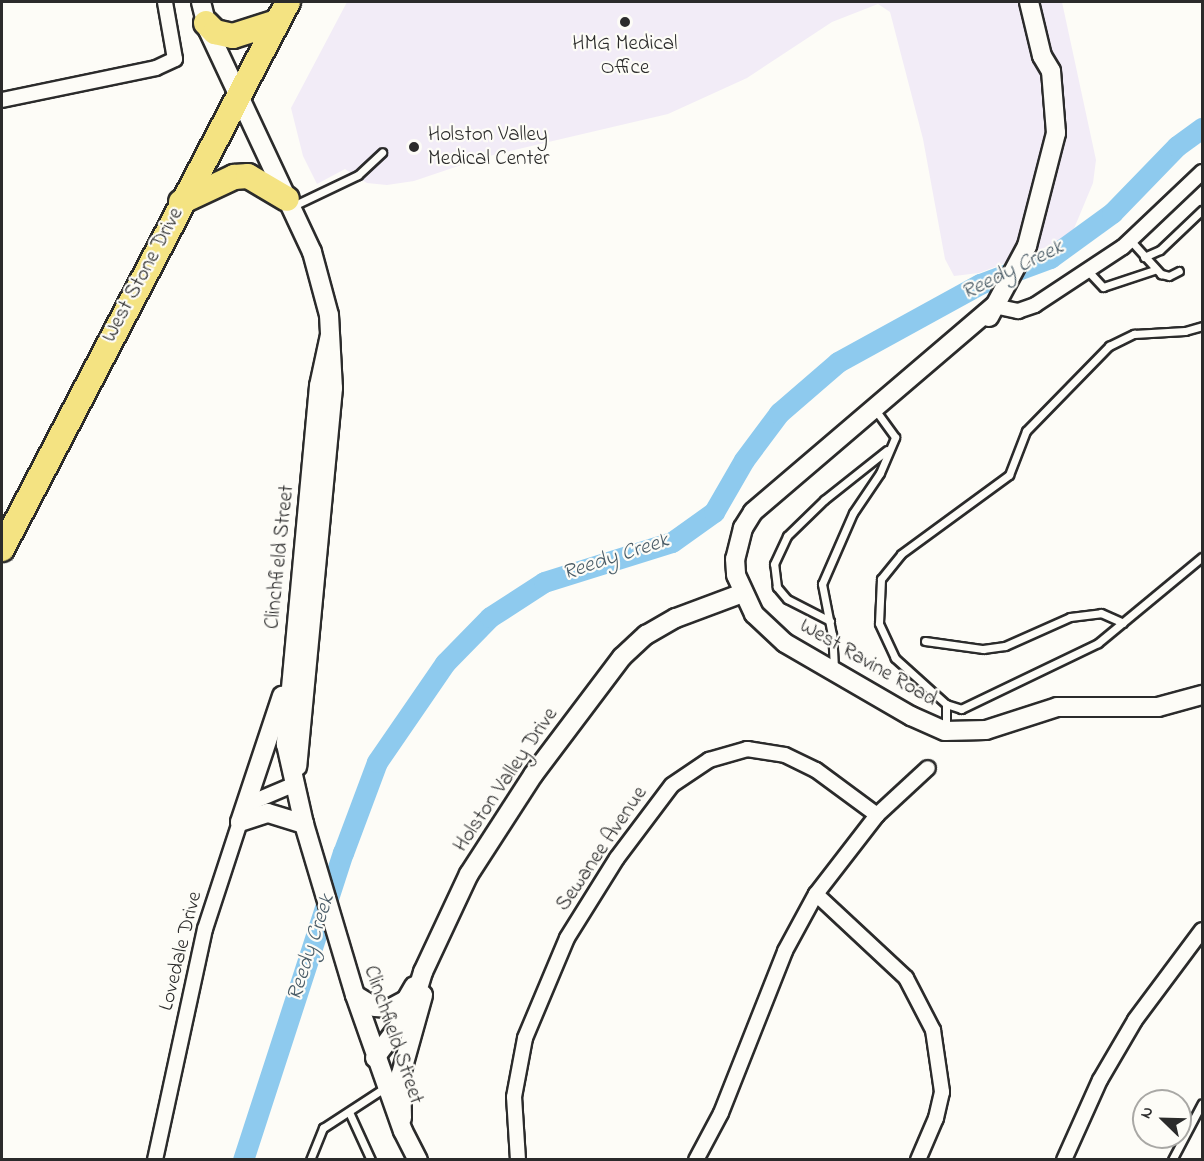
<!DOCTYPE html>
<style>
body{margin:0}
#map{position:relative;width:1204px;height:1161px;overflow:hidden;background:#fdfcf7;font-family:"Indie Flower",sans-serif}
div>[style]{position:absolute}
.built>*{inset:0;background:#f2ecf7}
.river>*{height:21px;margin:-10.5px;padding:0 10.5px;transform-origin:10.5px;border-radius:10.5px;background:#8ecaee}
.roads{filter:drop-shadow(2px 0 #2b2b2b) drop-shadow(-2px 0 #2b2b2b) drop-shadow(0 2px #2b2b2b) drop-shadow(0 -2px #2b2b2b)}
.lane>*{height:7px;margin:-3.5px;padding:0 3.5px;transform-origin:3.5px;border-radius:3.5px;background:#fdfcf7}
.street>*{height:14px;margin:-7px;padding:0 7px;transform-origin:7px;border-radius:7px;background:#fdfcf7}
.secondary>*{height:18px;margin:-9px;padding:0 9px;transform-origin:9px;border-radius:9px;background:#fdfcf7}
.highway>*{height:24px;margin:-12px;padding:0 12px;transform-origin:12px;border-radius:12px;background:#f4e382}
.dots>*{width:16px;height:16px;translate:-50% -50%;box-sizing:border-box;border:3px solid #fdfcf7;border-radius:50%}
span{translate:-50% -50%;white-space:nowrap;text-align:center;line-height:1.15;-webkit-text-stroke:4.5px #fdfcf7;paint-order:stroke}
.poi-label{font-size:21px;color:#2b2b2b}
.left{translate:0 -50%;text-align:left}
.street-label{font-size:21px;color:#2b2b2b}
.water-label{font-size:22px;color:#495b66;font-style:italic}
.frame{position:absolute;inset:0;border:3px solid #2b2b2b;pointer-events:none}
.north{position:absolute;left:1132px;top:1089px;width:60px;height:60px;box-sizing:border-box;background:#fdfcf7;border:2px solid #a9a8a5;border-radius:50%;rotate:293deg;font-size:16px;font-weight:700;line-height:24px;text-align:center;color:#2b2b2b}
.north::after{content:'';display:block;margin:auto;width:21px;height:27px;background:#2b2b2b;clip-path:polygon(50% 0,100% 100%,50% 72%,0 100%)}
</style>
<div id="map">
<div class="built">
<i style="clip-path:polygon(347px 2px,1062px 2px,1096px 160px,1093px 183px,1073px 231px,1057px 243px,979px 273px,954px 276px,945px 259px,923px 139px,890px 12px,878px 4px,832px 22px,747px 78px,668px 114px,485px 157px,414px 181px,387px 185px,367px 183px,345px 169px,317px 184px,303px 156px,291px 108px)"></i>
</div>
<div class="river">
<i style="left:243px;top:1160px;width:323px;rotate:-72deg"></i>
<i style="left:343px;top:853px;width:97px;rotate:-69.5deg"></i>
<i style="left:377px;top:762px;width:120px;rotate:-55.5deg"></i>
<i style="left:445px;top:663px;width:64px;rotate:-45.6deg"></i>
<i style="left:490px;top:617px;width:64px;rotate:-32.9deg"></i>
<i style="left:544px;top:582px;width:134px;rotate:-17.4deg"></i>
<i style="left:672px;top:542px;width:52px;rotate:-35.5deg"></i>
<i style="left:714px;top:512px;width:60px;rotate:-60deg"></i>
<i style="left:744px;top:460px;width:59px;rotate:-53.3deg"></i>
<i style="left:779px;top:413px;width:78px;rotate:-40.8deg"></i>
<i style="left:838px;top:362px;width:162px;rotate:-28.8deg"></i>
<i style="left:980px;top:284px;width:75px;rotate:-20.4deg"></i>
<i style="left:1050px;top:258px;width:77px;rotate:-36deg"></i>
<i style="left:1112px;top:213px;width:93px;rotate:-45.9deg"></i>
<i style="left:1177px;top:146px;width:31px;rotate:-36deg"></i>
</div>
<div class="roads">
<div class="lane">
<i style="left:293px;top:206px;width:72px;rotate:-25.5deg"></i>
<i style="left:358px;top:175px;width:33px;rotate:-43deg"></i>
<i style="left:1131px;top:241px;width:45px;rotate:47.7deg"></i>
<i style="left:1161px;top:274px;width:8px;rotate:14deg"></i>
<i style="left:1169px;top:276px;width:11px;rotate:-27deg"></i>
<i style="left:1144px;top:257px;width:17px;rotate:-24deg"></i>
<i style="left:1160px;top:250px;width:58px;rotate:-43.6deg"></i>
<i style="left:1088px;top:271px;width:22px;rotate:47deg"></i>
<i style="left:1103px;top:287px;width:54px;rotate:-18.4deg"></i>
<i style="left:830px;top:621px;width:48px;rotate:-152.9deg"></i>
<i style="left:787px;top:599px;width:16px;rotate:-130deg"></i>
<i style="left:777px;top:587px;width:23px;rotate:-97deg"></i>
<i style="left:774px;top:564px;width:31px;rotate:-65deg"></i>
<i style="left:787px;top:536px;width:52px;rotate:-44.2deg"></i>
<i style="left:824px;top:500px;width:80px;rotate:-38.4deg"></i>
<i style="left:925px;top:641px;width:59px;rotate:7.9deg"></i>
<i style="left:983px;top:649px;width:22px;rotate:-8deg"></i>
<i style="left:1005px;top:646px;width:71px;rotate:-24deg"></i>
<i style="left:1070px;top:617px;width:31px;rotate:-7deg"></i>
<i style="left:1101px;top:613px;width:24px;rotate:24deg"></i>
<i style="left:834px;top:668px;width:33px;rotate:-93deg"></i>
<i style="left:832px;top:635px;width:52px;rotate:-101.1deg"></i>
<i style="left:822px;top:584px;width:77px;rotate:-66.4deg"></i>
<i style="left:853px;top:513px;width:48px;rotate:-56deg"></i>
<i style="left:880px;top:473px;width:39px;rotate:-67deg"></i>
<i style="left:895px;top:437px;width:34px;rotate:-126deg"></i>
<i style="left:946px;top:704px;width:16px;rotate:18deg"></i>
<i style="left:961px;top:709px;width:152px;rotate:-25.7deg"></i>
<i style="left:1098px;top:643px;width:135px;rotate:-39.6deg"></i>
<i style="left:946px;top:728px;width:24px;rotate:-90deg"></i>
<i style="left:946px;top:704px;width:69px;rotate:-138deg"></i>
<i style="left:895px;top:658px;width:38px;rotate:-115deg"></i>
<i style="left:879px;top:623px;width:44px;rotate:-87.4deg"></i>
<i style="left:881px;top:579px;width:32px;rotate:-51deg"></i>
<i style="left:901px;top:554px;width:134px;rotate:-36.2deg"></i>
<i style="left:1009px;top:475px;width:47px;rotate:-68.9deg"></i>
<i style="left:1026px;top:431px;width:119px;rotate:-45.7deg"></i>
<i style="left:1109px;top:346px;width:28px;rotate:-26deg"></i>
<i style="left:1134px;top:334px;width:51px;rotate:-3.4deg"></i>
<i style="left:1185px;top:331px;width:18px;rotate:-16deg"></i>
<i style="left:349px;top:1112px;width:53px;rotate:65.4deg"></i>
<i style="left:310px;top:1160px;width:35px;rotate:-68deg"></i>
<i style="left:323px;top:1128px;width:75px;rotate:-33.1deg"></i>
<i style="left:1172px;top:1160px;width:64px;rotate:-62.2deg"></i>
</div>
<div class="street">
<i style="left:2px;top:100px;width:157px;rotate:-11.7deg"></i>
<i style="left:156px;top:68px;width:21px;rotate:-25deg"></i>
<i style="left:175px;top:59px;width:58px;rotate:-100deg"></i>
<i style="left:994px;top:306px;width:25px;rotate:12deg"></i>
<i style="left:1018px;top:311px;width:18px;rotate:-19deg"></i>
<i style="left:1035px;top:305px;width:105px;rotate:-33.4deg"></i>
<i style="left:1123px;top:247px;width:109px;rotate:-43.5deg"></i>
<i style="left:816px;top:894px;width:123px;rotate:43deg"></i>
<i style="left:906px;top:978px;width:59px;rotate:62.6deg"></i>
<i style="left:933px;top:1030px;width:63px;rotate:81.7deg"></i>
<i style="left:942px;top:1092px;width:27px;rotate:103deg"></i>
<i style="left:936px;top:1118px;width:46px;rotate:113.2deg"></i>
<i style="left:155px;top:1160px;width:236px;rotate:-77.8deg"></i>
<i style="left:205px;top:929px;width:113px;rotate:-71.9deg"></i>
<i style="left:240px;top:822px;width:26px;rotate:-54deg"></i>
<i style="left:255px;top:801px;width:43px;rotate:-23deg"></i>
<i style="left:518px;top:1160px;width:63px;rotate:-93.6deg"></i>
<i style="left:514px;top:1097px;width:60px;rotate:-79.4deg"></i>
<i style="left:525px;top:1038px;width:108px;rotate:-67.2deg"></i>
<i style="left:567px;top:938px;width:94px;rotate:-58deg"></i>
<i style="left:617px;top:858px;width:91px;rotate:-53deg"></i>
<i style="left:672px;top:785px;width:45px;rotate:-34deg"></i>
<i style="left:709px;top:760px;width:40px;rotate:-16deg"></i>
<i style="left:747px;top:749px;width:38px;rotate:9deg"></i>
<i style="left:785px;top:755px;width:34px;rotate:26deg"></i>
<i style="left:816px;top:770px;width:76px;rotate:36.4deg"></i>
<i style="left:696px;top:1160px;width:53px;rotate:-62deg"></i>
<i style="left:721px;top:1113px;width:174px;rotate:-68.4deg"></i>
<i style="left:785px;top:951px;width:65px;rotate:-61.5deg"></i>
<i style="left:816px;top:894px;width:100px;rotate:-52.3deg"></i>
<i style="left:877px;top:815px;width:69px;rotate:-42.7deg"></i>
<i style="left:1064px;top:1160px;width:88px;rotate:-65.8deg"></i>
<i style="left:1100px;top:1080px;width:69px;rotate:-59.7deg"></i>
<i style="left:1135px;top:1020px;width:112px;rotate:-53.3deg"></i>
</div>
<div class="secondary">
<i style="left:201px;top:2px;width:29px;rotate:76deg"></i>
<i style="left:208px;top:30px;width:245px;rotate:64.9deg"></i>
<i style="left:312px;top:252px;width:65px;rotate:74.9deg"></i>
<i style="left:329px;top:315px;width:73px;rotate:86.9deg"></i>
<i style="left:333px;top:388px;width:380px;rotate:95.4deg"></i>
<i style="left:994px;top:306px;width:317px;rotate:139.5deg"></i>
<i style="left:753px;top:512px;width:19px;rotate:122deg"></i>
<i style="left:743px;top:528px;width:32px;rotate:104deg"></i>
<i style="left:735px;top:559px;width:16px;rotate:86deg"></i>
<i style="left:736px;top:575px;width:43px;rotate:65.2deg"></i>
<i style="left:754px;top:614px;width:42px;rotate:43.1deg"></i>
<i style="left:785px;top:643px;width:146px;rotate:30.1deg"></i>
<i style="left:911px;top:716px;width:37px;rotate:24deg"></i>
<i style="left:945px;top:731px;width:41px;rotate:-1.4deg"></i>
<i style="left:986px;top:730px;width:75px;rotate:-17.9deg"></i>
<i style="left:1057px;top:707px;width:101px"></i>
<i style="left:1158px;top:707px;width:46px;rotate:-15.3deg"></i>
<i style="left:989px;top:317px;width:81px;rotate:-61.8deg"></i>
<i style="left:1027px;top:246px;width:117px;rotate:-75.6deg"></i>
<i style="left:1056px;top:133px;width:62px;rotate:-94.6deg"></i>
<i style="left:1051px;top:71px;width:17px;rotate:-121deg"></i>
<i style="left:1042px;top:56px;width:56px;rotate:-103.5deg"></i>
<i style="left:330px;top:335px;width:52px;rotate:102.2deg"></i>
<i style="left:319px;top:386px;width:360px;rotate:95.3deg"></i>
<i style="left:286px;top:744px;width:82px;rotate:77.3deg"></i>
<i style="left:304px;top:824px;width:178px;rotate:73.4deg"></i>
<i style="left:355px;top:995px;width:144px;rotate:70.6deg"></i>
<i style="left:403px;top:1131px;width:33px;rotate:63deg"></i>
<i style="left:240px;top:822px;width:133px;rotate:-71.6deg"></i>
<i style="left:240px;top:822px;width:29px;rotate:-18deg"></i>
<i style="left:268px;top:813px;width:38px;rotate:17deg"></i>
<i style="left:355px;top:995px;width:23px;rotate:31deg"></i>
<i style="left:375px;top:1007px;width:16px;rotate:4deg"></i>
<i style="left:391px;top:1008px;width:17px;rotate:-28deg"></i>
<i style="left:406px;top:1000px;width:16px;rotate:-60deg"></i>
<i style="left:375px;top:1058px;width:62px;rotate:-53.5deg"></i>
<i style="left:412px;top:1008px;width:38px;rotate:-73deg"></i>
<i style="left:423px;top:972px;width:108px;rotate:-64.9deg"></i>
<i style="left:469px;top:874px;width:118px;rotate:-57.1deg"></i>
<i style="left:533px;top:775px;width:148px;rotate:-53deg"></i>
<i style="left:622px;top:657px;width:33px;rotate:-43deg"></i>
<i style="left:646px;top:635px;width:34px;rotate:-30deg"></i>
<i style="left:676px;top:618px;width:72px;rotate:-20.5deg"></i>
<i style="left:402px;top:1118px;width:44px;rotate:-91.3deg"></i>
<i style="left:401px;top:1074px;width:82px;rotate:-74.4deg"></i>
</div>
<div class="highway">
<i style="left:206px;top:23px;width:13px;rotate:45deg"></i>
<i style="left:215px;top:32px;width:18px;rotate:13deg"></i>
<i style="left:233px;top:36px;width:46px;rotate:-17.7deg"></i>
<i style="left:181px;top:202px;width:59px;rotate:-25.3deg"></i>
<i style="left:234px;top:177px;width:14px;rotate:-4deg"></i>
<i style="left:248px;top:176px;width:45px;rotate:30.5deg"></i>
<i style="left:2px;top:549px;width:617px;rotate:-62.4deg"></i>
</div>
</div>
<div class="dots">
<i style="left:625px;top:22px;background:#2b2b2b"></i>
<i style="left:414px;top:147px;background:#2b2b2b"></i>
</div>
<div class="poi-label">
<span style="left:625px;top:56px">HMG Medical<br>Office</span>
<span class="left" style="left:428px;top:147px">Holston Valley<br>Medical Center</span>
</div>
<div class="street-label">
<span style="left:143px;top:275px;rotate:-62deg">West Stone Drive</span>
<span style="left:280px;top:557px;rotate:-84deg">Clinchfield Street</span>
<span style="left:868px;top:663px;rotate:30deg">West Ravine Road</span>
<span style="left:506px;top:780px;rotate:-56deg">Holston Valley Drive</span>
<span style="left:602px;top:849px;rotate:-56deg">Sewanee Avenue</span>
<span style="left:181px;top:951px;rotate:-76deg">Lovedale Drive</span>
<span style="left:393px;top:1035px;rotate:71deg">Clinchfield Street</span>
</div>
<div class="water-label">
<span style="left:1013px;top:271px;rotate:-26deg">Reedy Creek</span>
<span style="left:616px;top:558px;rotate:-18deg">Reedy Creek</span>
<span style="left:312px;top:948px;rotate:-72deg">Reedy Creek</span>
</div>
<div class="frame"></div>
<div class="north">N</div>
</div>
